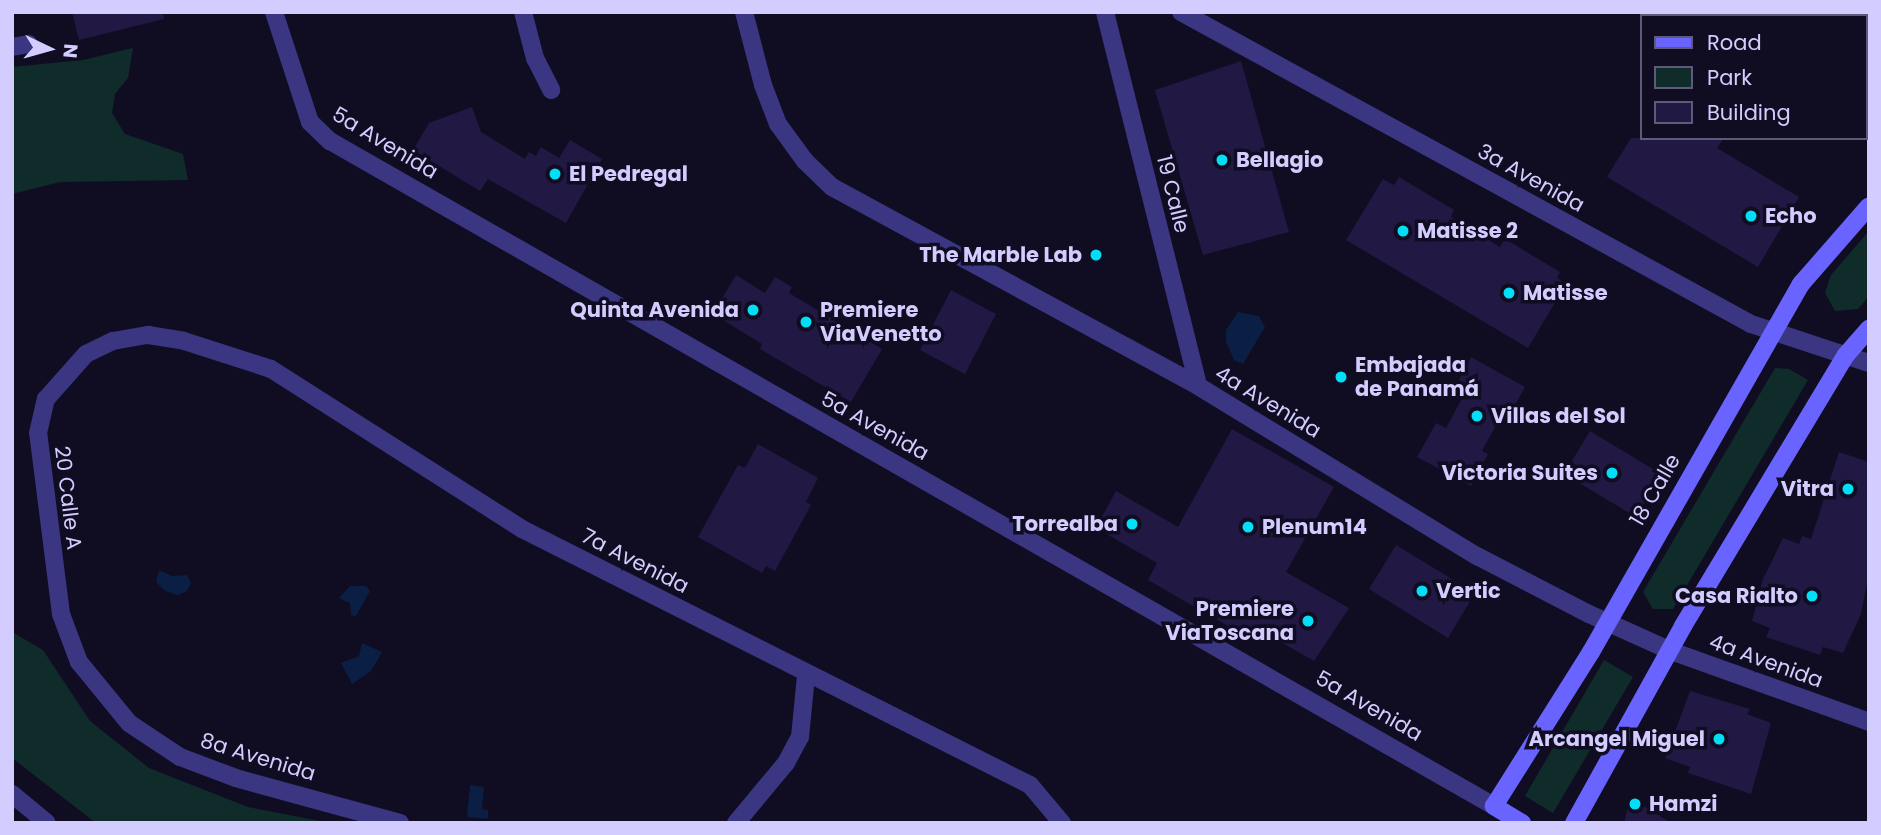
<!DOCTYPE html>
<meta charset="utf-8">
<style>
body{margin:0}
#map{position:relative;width:1881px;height:835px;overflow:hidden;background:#100d22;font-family:Poppins,sans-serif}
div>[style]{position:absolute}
.green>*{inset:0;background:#0f2c2b}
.water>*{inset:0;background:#0a1f43}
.building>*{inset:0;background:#211843}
.lane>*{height:10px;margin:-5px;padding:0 5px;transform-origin:5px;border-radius:5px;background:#3a3682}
.street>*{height:18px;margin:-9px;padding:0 9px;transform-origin:9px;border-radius:9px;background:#3a3682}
.secondary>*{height:18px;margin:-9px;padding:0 9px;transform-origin:9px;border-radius:9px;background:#6964ff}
.dots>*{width:19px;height:19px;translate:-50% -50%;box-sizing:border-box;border:4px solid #100d22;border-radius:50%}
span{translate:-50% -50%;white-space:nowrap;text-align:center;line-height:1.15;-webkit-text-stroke:7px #100d22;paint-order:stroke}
.street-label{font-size:21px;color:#d3cdff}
.poi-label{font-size:21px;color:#d3cdff;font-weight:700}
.left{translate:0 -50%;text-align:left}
.right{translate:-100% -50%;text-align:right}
.frame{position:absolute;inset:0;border:14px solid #d3cdff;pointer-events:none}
.legend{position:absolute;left:1640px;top:14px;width:228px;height:126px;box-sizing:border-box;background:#100d22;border:2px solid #5e5a7a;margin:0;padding:9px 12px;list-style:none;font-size:21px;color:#d3cdff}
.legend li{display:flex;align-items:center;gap:14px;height:35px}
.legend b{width:35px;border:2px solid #5e5a7a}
.north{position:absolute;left:14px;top:14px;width:70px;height:70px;-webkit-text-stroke:5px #100d22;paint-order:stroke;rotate:95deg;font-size:19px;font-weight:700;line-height:28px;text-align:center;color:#d3cdff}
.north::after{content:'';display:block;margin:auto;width:24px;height:32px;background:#d3cdff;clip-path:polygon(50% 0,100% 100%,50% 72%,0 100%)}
</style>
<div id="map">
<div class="green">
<i style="clip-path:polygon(133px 48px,128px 78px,115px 94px,112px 113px,125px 134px,183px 154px,188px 180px,60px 182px,12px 194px,12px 67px,83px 60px)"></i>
<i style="clip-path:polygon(1869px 231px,1869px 296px,1858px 309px,1835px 311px,1825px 293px,1831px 275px)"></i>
<i style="clip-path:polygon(1775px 368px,1789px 369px,1808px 380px,1673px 609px,1653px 609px,1643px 592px)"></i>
<i style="clip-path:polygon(12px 632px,43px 650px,90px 721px,149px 768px,248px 807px,330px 823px,96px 823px,12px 758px)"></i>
<i style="clip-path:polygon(1604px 660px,1633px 677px,1553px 813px,1525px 796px)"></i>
</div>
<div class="water">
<i style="clip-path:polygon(1238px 312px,1259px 316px,1265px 327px,1243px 364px,1234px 360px,1226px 342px,1226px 330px)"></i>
<i style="clip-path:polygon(159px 570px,172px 576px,187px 575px,191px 583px,187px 591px,178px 595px,165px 591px,156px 582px)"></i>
<i style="clip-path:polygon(350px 586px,366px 586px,370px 591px,356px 616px,351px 615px,350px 603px,339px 598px)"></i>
<i style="clip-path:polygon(362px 643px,382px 652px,371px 671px,352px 684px,341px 663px,359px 656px)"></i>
<i style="clip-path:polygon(470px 785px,484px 787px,482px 809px,488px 810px,488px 819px,467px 817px)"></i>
</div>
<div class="building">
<i style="clip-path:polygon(72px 12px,163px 12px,164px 19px,79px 40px)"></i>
<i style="clip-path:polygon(1241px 61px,1289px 232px,1203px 255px,1155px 90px)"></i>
<i style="clip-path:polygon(472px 107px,481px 132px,525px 159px,529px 152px,536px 156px,541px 147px,559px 158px,570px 140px,602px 159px,566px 223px,488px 179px,480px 191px,413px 150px,429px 123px)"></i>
<i style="clip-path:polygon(1631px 138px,1724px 138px,1717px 148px,1799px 197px,1758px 267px,1607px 177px)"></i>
<i style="clip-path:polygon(1399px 177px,1454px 210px,1451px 217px,1500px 247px,1505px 239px,1560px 272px,1557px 278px,1566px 284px,1528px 348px,1346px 240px,1383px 179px,1394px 185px)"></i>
<i style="clip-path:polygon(736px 275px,765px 293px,775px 277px,792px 287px,789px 293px,882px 349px,851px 402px,760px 349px,762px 344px,713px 314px)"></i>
<i style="clip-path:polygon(951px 290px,996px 314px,965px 374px,920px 350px)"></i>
<i style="clip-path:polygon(1471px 357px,1525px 387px,1512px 410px,1506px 407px,1482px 451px,1488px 454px,1471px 486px,1417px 457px,1436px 423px,1446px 428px,1467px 389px,1457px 384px)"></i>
<i style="clip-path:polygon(1232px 429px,1334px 487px,1286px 572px,1349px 608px,1314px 661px,1255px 627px,1249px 638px,1148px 580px,1157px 563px,1096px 528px,1116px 491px,1178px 527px)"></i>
<i style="clip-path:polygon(1590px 431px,1661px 474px,1636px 517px,1564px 474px)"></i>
<i style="clip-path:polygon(758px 444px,818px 478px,806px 502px,811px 505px,775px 571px,766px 566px,762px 573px,698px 537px,738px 465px,745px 468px)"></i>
<i style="clip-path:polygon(1839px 452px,1869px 462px,1869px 573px,1861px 614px,1843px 653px,1823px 647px,1820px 655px,1766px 637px,1770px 628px,1752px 621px,1763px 579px,1783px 538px,1799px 544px,1802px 536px,1811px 539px)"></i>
<i style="clip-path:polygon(1396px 545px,1475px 593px,1448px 638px,1369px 589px)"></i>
<i style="clip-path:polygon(1690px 691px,1750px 709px,1747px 714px,1771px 723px,1751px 794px,1688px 773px,1690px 767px,1665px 758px)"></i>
<i style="clip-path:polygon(1630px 797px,1671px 823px,1624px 823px)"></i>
</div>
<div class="lane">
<i style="left:1865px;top:17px;width:5px;rotate:-68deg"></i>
</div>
<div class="street">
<i style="left:274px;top:12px;width:116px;rotate:71.9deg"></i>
<i style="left:310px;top:122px;width:28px;rotate:44deg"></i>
<i style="left:330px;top:141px;width:1341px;rotate:29.74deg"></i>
<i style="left:523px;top:12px;width:48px;rotate:75.4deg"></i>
<i style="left:535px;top:58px;width:36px;rotate:63deg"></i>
<i style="left:744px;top:12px;width:75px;rotate:75.4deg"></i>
<i style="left:763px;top:85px;width:42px;rotate:69deg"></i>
<i style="left:778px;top:124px;width:46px;rotate:53.9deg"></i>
<i style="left:805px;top:161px;width:37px;rotate:44deg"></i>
<i style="left:832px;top:187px;width:417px;rotate:28.5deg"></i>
<i style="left:1198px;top:386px;width:327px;rotate:31.4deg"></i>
<i style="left:1477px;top:556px;width:126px;rotate:27.4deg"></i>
<i style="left:1589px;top:614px;width:90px;rotate:24.3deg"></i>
<i style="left:1671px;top:651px;width:210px;rotate:19.7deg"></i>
<i style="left:1105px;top:12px;width:385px;rotate:76deg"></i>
<i style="left:1181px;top:12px;width:650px;rotate:28.69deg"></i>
<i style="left:1751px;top:324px;width:124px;rotate:18.3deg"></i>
<i style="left:12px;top:47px;width:17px;rotate:-10deg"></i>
<i style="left:12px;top:794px;width:45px;rotate:39.6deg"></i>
<i style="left:400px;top:823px;width:170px;rotate:-164.7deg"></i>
<i style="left:236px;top:778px;width:60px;rotate:-159.4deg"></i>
<i style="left:180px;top:757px;width:61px;rotate:-146.3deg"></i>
<i style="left:129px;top:723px;width:79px;rotate:-129.3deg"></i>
<i style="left:79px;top:662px;width:51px;rotate:-110.6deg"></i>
<i style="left:61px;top:614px;width:182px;rotate:-97.2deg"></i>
<i style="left:38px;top:433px;width:35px;rotate:-77deg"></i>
<i style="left:46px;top:399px;width:60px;rotate:-48.4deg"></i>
<i style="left:86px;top:354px;width:30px;rotate:-26deg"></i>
<i style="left:113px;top:341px;width:36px;rotate:-10deg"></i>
<i style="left:148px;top:335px;width:36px;rotate:9deg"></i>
<i style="left:184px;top:341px;width:91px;rotate:17.8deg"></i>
<i style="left:271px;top:369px;width:298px;rotate:32.5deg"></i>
<i style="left:522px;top:529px;width:569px;rotate:26.75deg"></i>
<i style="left:1030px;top:785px;width:50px;rotate:49.9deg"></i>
<i style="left:736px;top:823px;width:78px;rotate:-50.2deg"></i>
<i style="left:786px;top:763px;width:30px;rotate:-62deg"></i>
<i style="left:800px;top:737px;width:61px;rotate:-84.4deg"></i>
</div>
<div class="secondary">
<i style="left:1522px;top:823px;width:33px;rotate:-149deg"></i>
<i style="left:1494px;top:806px;width:182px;rotate:-57.8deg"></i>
<i style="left:1591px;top:652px;width:424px;rotate:-60.3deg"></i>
<i style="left:1801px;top:284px;width:103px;rotate:-48.9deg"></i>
<i style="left:1574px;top:823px;width:225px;rotate:-61deg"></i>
<i style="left:1683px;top:626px;width:316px;rotate:-59deg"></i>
<i style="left:1846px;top:355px;width:35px;rotate:-49deg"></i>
</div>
<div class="dots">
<i style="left:1222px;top:160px;background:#00def8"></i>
<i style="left:555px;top:174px;background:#00def8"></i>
<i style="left:1751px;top:216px;background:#00def8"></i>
<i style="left:1403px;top:231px;background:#00def8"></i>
<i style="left:1096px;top:255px;background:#00def8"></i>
<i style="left:1509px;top:293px;background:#00def8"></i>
<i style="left:753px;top:310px;background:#00def8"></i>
<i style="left:806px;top:322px;background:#00def8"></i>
<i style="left:1341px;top:377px;background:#00def8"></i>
<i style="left:1477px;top:416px;background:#00def8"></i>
<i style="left:1612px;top:473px;background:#00def8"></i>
<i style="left:1848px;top:489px;background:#00def8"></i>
<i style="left:1132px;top:524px;background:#00def8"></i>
<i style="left:1248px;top:527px;background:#00def8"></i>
<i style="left:1422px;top:591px;background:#00def8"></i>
<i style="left:1812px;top:596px;background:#00def8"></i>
<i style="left:1308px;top:621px;background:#00def8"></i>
<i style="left:1719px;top:739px;background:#00def8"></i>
<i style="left:1635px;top:804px;background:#00def8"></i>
</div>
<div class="street-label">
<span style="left:385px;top:143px;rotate:31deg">5a Avenida</span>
<span style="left:1531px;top:178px;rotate:29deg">3a Avenida</span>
<span style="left:1173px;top:194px;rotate:76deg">19 Calle</span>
<span style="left:1268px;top:402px;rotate:31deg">4a Avenida</span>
<span style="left:875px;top:426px;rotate:29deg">5a Avenida</span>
<span style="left:1655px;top:490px;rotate:-60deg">18 Calle</span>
<span style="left:68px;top:498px;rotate:83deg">20 Calle A</span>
<span style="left:635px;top:561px;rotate:27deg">7a Avenida</span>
<span style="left:1766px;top:661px;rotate:20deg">4a Avenida</span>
<span style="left:1369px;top:706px;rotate:30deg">5a Avenida</span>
<span style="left:258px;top:757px;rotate:17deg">8a Avenida</span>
</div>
<div class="poi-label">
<span class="left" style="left:1236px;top:160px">Bellagio</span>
<span class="left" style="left:569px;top:174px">El Pedregal</span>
<span class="left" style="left:1765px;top:216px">Echo</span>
<span class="left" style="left:1417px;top:231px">Matisse 2</span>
<span class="right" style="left:1082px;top:255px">The Marble Lab</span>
<span class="left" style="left:1523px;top:293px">Matisse</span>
<span class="right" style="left:739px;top:310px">Quinta Avenida</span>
<span class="left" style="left:820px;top:322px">Premiere<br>ViaVenetto</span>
<span class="left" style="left:1355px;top:377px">Embajada<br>de Panamá</span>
<span class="left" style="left:1491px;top:416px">Villas del Sol</span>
<span class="right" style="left:1598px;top:473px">Victoria Suites</span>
<span class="right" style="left:1834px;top:489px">Vitra</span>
<span class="right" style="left:1118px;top:524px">Torrealba</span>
<span class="left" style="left:1262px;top:527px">Plenum14</span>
<span class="left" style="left:1436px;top:591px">Vertic</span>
<span class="right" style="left:1798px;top:596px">Casa Rialto</span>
<span class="right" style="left:1294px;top:621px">Premiere<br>ViaToscana</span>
<span class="right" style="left:1705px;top:739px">Arcangel Miguel</span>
<span class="left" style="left:1649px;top:804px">Hamzi</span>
</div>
<div class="frame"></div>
<ul class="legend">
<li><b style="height:9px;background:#6964ff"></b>Road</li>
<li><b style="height:19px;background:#0f2c2b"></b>Park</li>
<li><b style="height:19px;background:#211843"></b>Building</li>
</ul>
<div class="north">N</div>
</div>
